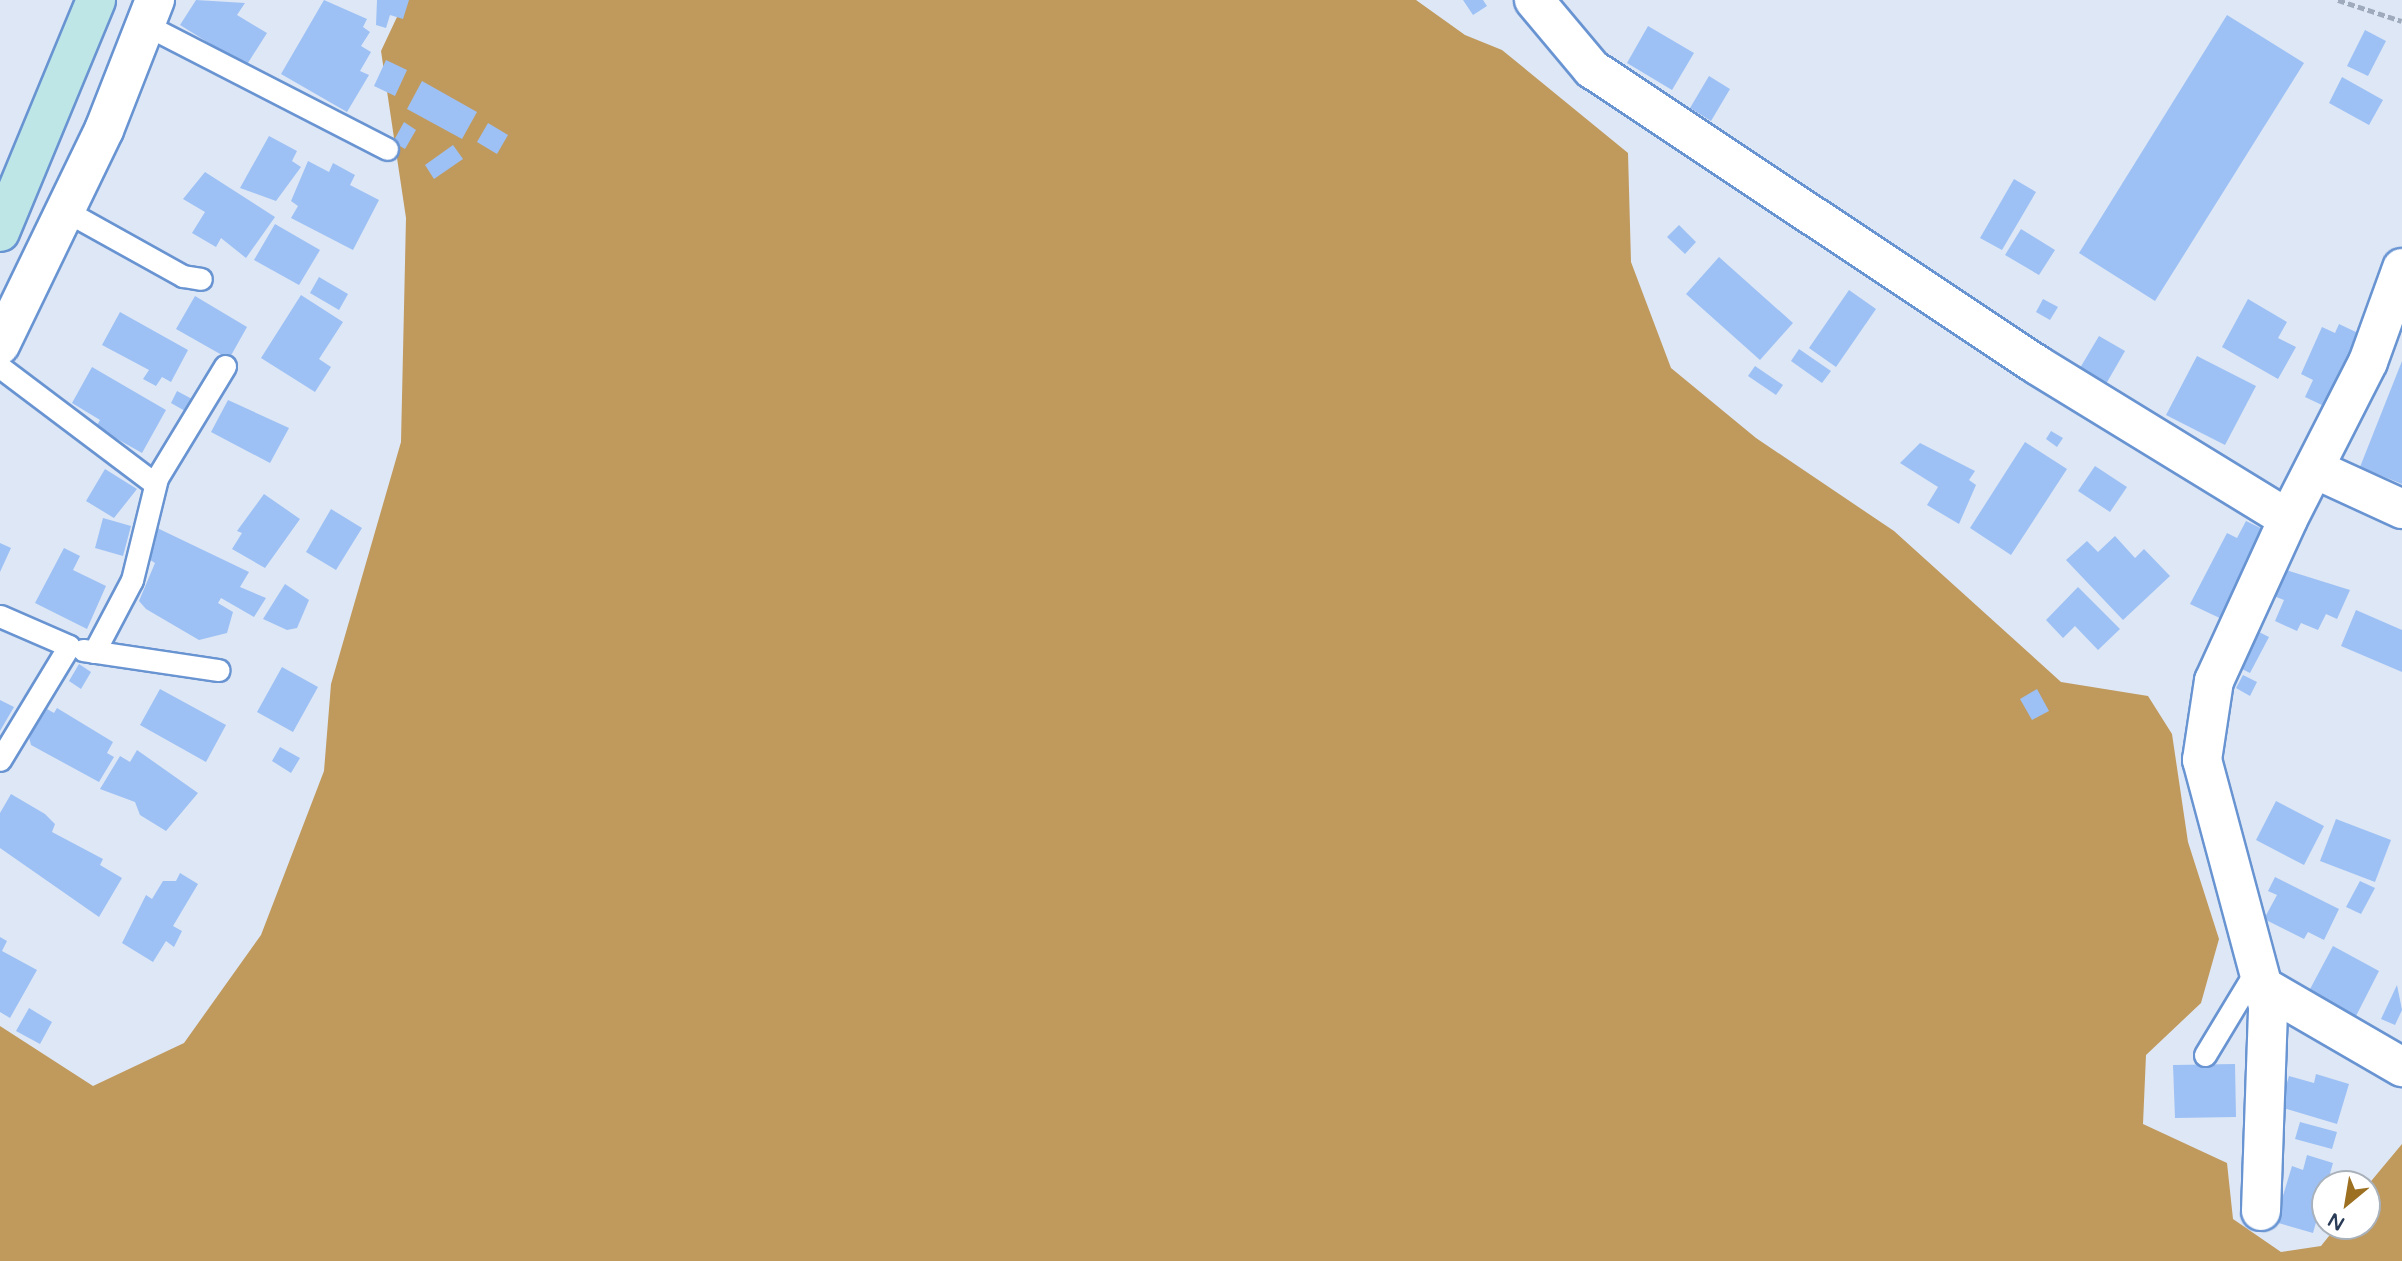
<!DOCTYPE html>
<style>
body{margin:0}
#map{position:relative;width:2402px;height:1261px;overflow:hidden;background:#dee7f5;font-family:"Varela Round",sans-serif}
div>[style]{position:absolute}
.forest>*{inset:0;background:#c0995d}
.building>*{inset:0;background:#9dc1f5}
.path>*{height:4.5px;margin-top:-2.25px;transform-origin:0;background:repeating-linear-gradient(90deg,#9fabbd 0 7px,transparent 0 10.5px)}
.roads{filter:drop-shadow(2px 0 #6994d2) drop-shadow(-2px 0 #6994d2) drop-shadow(0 2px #6994d2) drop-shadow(0 -2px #6994d2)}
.lane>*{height:21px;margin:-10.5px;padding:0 10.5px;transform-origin:10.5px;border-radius:10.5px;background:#fff}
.street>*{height:38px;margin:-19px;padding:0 19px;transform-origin:19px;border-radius:19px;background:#fff}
.secondary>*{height:38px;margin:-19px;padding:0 19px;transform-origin:19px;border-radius:19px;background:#bee6e7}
span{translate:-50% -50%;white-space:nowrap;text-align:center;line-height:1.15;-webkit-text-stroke:5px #fff;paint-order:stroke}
.north{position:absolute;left:2311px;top:1170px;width:70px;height:70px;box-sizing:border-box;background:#fff;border:2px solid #a9b1bb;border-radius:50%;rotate:210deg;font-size:19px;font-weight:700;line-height:28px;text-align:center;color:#293b56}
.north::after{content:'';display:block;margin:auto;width:24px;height:32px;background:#9c7020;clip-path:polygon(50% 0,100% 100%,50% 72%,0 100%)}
</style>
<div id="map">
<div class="forest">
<i style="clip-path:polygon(405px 0,1416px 0,1465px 35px,1502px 50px,1628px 153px,1631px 262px,1671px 368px,1756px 438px,1894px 531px,2061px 682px,2148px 696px,2172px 734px,2188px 842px,2219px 939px,2201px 1003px,2146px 1055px,2143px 1124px,2227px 1163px,2233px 1219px,2281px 1252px,2321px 1246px,2337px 1226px,2367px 1226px,2367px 1186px,2402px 1144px,2402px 1261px,0 1261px,0 1026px,93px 1086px,184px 1043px,261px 935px,324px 771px,331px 684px,401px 442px,406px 218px,381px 51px)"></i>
</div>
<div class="building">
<i style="clip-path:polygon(196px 0,245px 3px,237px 15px,267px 33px,246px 66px,180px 25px)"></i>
<i style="clip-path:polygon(324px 0,367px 19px,363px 27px,370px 32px,361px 46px,371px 52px,360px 71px,369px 75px,347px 112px,281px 74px)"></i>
<i style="clip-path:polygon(377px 0,409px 0,403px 19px,390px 15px,386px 28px,376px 25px)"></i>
<i style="clip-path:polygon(1463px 0,1483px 0,1487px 6px,1473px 15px)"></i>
<i style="clip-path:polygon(2227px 15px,2304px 63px,2155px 301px,2079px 253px)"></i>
<i style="clip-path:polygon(1648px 26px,1694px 53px,1672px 90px,1627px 63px)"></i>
<i style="clip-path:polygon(2365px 30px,2386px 41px,2368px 76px,2347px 66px)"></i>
<i style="clip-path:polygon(386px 60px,407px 70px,395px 96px,374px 86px)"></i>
<i style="clip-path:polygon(1709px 76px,1730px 89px,1711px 121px,1690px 108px)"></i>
<i style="clip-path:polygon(2342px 77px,2383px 100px,2369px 125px,2329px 103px)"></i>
<i style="clip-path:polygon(422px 81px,477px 112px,462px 139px,407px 109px)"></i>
<i style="clip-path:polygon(404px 122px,416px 130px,405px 149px,393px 142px)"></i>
<i style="clip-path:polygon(488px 123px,508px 135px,497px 154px,477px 142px)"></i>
<i style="clip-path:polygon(269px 136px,297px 151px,292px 161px,301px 167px,276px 201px,240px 188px)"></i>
<i style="clip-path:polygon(453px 145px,463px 159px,434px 179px,425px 165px)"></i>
<i style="clip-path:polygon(308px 161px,329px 172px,333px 163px,355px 175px,350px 185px,379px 200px,353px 250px,291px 218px,298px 206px,291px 201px)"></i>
<i style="clip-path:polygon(205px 172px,275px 217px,246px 258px,221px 238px,216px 247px,192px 233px,205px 212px,183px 199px)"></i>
<i style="clip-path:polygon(2014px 179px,2036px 192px,2002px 250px,1980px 238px)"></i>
<i style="clip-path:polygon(275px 224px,320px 250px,299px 285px,254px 260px)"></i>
<i style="clip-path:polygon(1679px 225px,1696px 242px,1685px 254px,1667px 237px)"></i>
<i style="clip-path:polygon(2021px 229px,2055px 250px,2039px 275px,2005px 255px)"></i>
<i style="clip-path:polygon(1719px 257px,1793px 323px,1760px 360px,1686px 294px)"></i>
<i style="clip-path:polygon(319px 277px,348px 294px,339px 310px,310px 293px)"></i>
<i style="clip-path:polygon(1849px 290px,1876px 309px,1836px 367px,1809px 348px)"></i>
<i style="clip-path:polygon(301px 295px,343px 322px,319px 359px,331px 367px,315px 392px,261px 358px)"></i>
<i style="clip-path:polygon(195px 296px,247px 327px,229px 359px,176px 329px)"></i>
<i style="clip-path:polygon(2043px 299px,2058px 307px,2050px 320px,2036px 312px)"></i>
<i style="clip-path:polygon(2248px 299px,2287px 322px,2278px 338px,2296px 347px,2278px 379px,2222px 347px)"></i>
<i style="clip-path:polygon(120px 312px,188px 350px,171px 382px,162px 377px,156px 386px,143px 379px,149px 370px,102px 345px)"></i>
<i style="clip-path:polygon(2339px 324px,2358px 333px,2324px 406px,2305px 397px,2313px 380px,2301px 374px,2322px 327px,2335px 333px)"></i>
<i style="clip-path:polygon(2099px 336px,2125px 351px,2106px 384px,2080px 368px)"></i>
<i style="clip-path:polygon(1799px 349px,1831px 371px,1822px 383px,1791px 361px)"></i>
<i style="clip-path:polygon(2197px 356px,2256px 386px,2225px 445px,2166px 415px)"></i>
<i style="clip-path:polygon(2402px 361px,2402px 484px,2360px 467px)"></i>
<i style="clip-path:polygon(1755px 366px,1783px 385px,1776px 395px,1748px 376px)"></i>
<i style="clip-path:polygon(92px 367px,166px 410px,142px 453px,96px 427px,100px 420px,72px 403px)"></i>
<i style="clip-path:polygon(177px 391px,192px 399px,185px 411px,171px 403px)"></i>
<i style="clip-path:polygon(228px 400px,289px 428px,270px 463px,211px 432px)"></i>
<i style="clip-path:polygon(2051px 431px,2063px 438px,2057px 447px,2046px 439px)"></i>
<i style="clip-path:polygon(2025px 442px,2067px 469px,2011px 555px,1970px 528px)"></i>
<i style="clip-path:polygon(1920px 443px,1975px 471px,1969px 480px,1976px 485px,1959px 524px,1927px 505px,1938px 487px,1900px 463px)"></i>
<i style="clip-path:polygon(2095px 466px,2127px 487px,2110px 512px,2078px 491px)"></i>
<i style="clip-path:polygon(105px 469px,137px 489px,114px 518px,86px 501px)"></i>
<i style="clip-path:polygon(264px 494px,300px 519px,265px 568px,232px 549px,242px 533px,237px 531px)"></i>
<i style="clip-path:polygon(331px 509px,362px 528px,336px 570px,306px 552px)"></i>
<i style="clip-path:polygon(103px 518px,131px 526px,123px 556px,95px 548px)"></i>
<i style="clip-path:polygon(2246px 521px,2271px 533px,2226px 621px,2190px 604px,2227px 533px,2237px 538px)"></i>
<i style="clip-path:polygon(153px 526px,249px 572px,240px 587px,266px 598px,254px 617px,221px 598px,218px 603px,233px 612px,227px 633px,199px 640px,146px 609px,139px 601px,155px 563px,144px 556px)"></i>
<i style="clip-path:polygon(2115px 536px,2135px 558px,2144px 549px,2170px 576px,2123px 620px,2066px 560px,2087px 541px,2098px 552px)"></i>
<i style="clip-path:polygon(0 543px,11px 548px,0 572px)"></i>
<i style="clip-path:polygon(64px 548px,80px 556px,73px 570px,106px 586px,87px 629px,35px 603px)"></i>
<i style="clip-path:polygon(2283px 569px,2350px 590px,2337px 619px,2326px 614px,2318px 630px,2301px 623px,2297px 631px,2275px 621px,2284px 600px,2271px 595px)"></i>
<i style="clip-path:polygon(285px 584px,309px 600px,297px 628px,287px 630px,263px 619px)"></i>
<i style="clip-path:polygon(2078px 587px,2120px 629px,2098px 650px,2075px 626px,2063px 638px,2046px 620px)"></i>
<i style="clip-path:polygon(2356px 610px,2402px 630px,2402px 672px,2341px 646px)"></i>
<i style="clip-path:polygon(2255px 630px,2269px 637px,2250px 673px,2236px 666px)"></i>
<i style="clip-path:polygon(79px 664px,91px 672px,81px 689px,69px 681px)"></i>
<i style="clip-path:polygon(282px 667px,318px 687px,293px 732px,257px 712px)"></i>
<i style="clip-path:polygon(2243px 675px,2257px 682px,2250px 696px,2236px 688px)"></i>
<i style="clip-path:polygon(160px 689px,226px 725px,206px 762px,140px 725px)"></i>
<i style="clip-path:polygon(2037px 689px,2049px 711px,2032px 720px,2020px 699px)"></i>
<i style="clip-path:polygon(0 700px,14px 707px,0 731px)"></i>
<i style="clip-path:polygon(57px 708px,113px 742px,107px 753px,114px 757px,99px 782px,31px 745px,29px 737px,47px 709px,54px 713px)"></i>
<i style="clip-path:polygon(280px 747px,300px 758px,291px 773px,272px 761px)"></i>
<i style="clip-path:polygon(137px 750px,198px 793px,166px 831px,140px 815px,135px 802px,100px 789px,120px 756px,130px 762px)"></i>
<i style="clip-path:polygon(11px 794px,45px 814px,55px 824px,52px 832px,103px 859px,100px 865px,122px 878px,99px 917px,0 848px,0 813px)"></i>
<i style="clip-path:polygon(2276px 801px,2324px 826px,2304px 865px,2256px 840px)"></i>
<i style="clip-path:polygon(2336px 819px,2391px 840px,2375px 882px,2320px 861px)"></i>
<i style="clip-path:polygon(180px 873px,198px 884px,173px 926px,182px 931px,174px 947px,166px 941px,153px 962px,122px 943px,146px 895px,152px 899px,163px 881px,176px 881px)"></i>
<i style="clip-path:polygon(2275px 877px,2339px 909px,2324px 940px,2308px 932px,2304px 939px,2264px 919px,2277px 895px,2268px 891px)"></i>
<i style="clip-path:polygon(2360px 881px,2375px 888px,2361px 914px,2346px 907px)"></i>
<i style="clip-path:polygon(0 937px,7px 941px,2px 951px,37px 970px,10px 1018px,0 1012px)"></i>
<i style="clip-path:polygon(2333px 946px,2379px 971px,2356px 1016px,2309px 991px)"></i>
<i style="clip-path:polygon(2397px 985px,2402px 1010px,2395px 1025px,2381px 1019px)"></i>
<i style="clip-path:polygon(29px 1008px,52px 1022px,40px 1044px,16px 1031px)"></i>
<i style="clip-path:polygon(2235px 1064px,2236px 1117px,2175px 1118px,2173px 1065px)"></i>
<i style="clip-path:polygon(2316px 1074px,2349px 1084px,2337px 1124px,2280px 1107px,2289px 1076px,2314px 1083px)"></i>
<i style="clip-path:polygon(2300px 1122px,2337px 1132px,2332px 1149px,2295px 1139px)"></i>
<i style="clip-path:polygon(2307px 1155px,2333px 1163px,2313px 1233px,2275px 1222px,2292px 1166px,2303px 1170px)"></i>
</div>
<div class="path">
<i style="left:2338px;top:0;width:67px;rotate:18.2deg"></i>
</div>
<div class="roads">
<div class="lane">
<i style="left:146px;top:25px;width:271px;rotate:27.2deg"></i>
<i style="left:66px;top:211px;width:134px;rotate:29.1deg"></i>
<i style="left:183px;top:276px;width:18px;rotate:9deg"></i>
<i style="left:0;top:367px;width:194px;rotate:37deg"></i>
<i style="left:0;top:616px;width:75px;rotate:23.5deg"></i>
<i style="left:69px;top:646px;width:133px;rotate:121.2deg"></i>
<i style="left:83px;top:650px;width:137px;rotate:8.4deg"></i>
<i style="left:94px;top:652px;width:81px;rotate:-62.2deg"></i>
<i style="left:132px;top:580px;width:105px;rotate:-76.2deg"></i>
<i style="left:157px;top:478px;width:131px;rotate:-58.7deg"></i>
<i style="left:2205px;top:1055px;width:103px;rotate:-58.9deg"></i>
</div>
<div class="street">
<i style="left:1534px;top:0;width:90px;rotate:50deg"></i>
<i style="left:1592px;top:69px;width:534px;rotate:33.63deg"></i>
<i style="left:2037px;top:365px;width:294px;rotate:31.5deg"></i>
<i style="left:2288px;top:519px;width:176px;rotate:-63deg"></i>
<i style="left:2368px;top:362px;width:100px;rotate:-70.1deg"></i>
<i style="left:0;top:345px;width:239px;rotate:-64.2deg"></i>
<i style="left:104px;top:130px;width:140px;rotate:-68.6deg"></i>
<i style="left:2317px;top:470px;width:94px;rotate:24.6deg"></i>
<i style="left:2264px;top:987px;width:160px;rotate:30.1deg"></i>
<i style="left:2261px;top:1211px;width:205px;rotate:-88deg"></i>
<i style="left:2268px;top:1006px;width:255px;rotate:-105deg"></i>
<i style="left:2202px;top:760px;width:80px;rotate:-81.4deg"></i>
<i style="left:2214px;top:681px;width:178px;rotate:-65.4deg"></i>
</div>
<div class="secondary">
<i style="left:0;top:232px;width:251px;rotate:-67.5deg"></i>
</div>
</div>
<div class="north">N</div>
</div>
